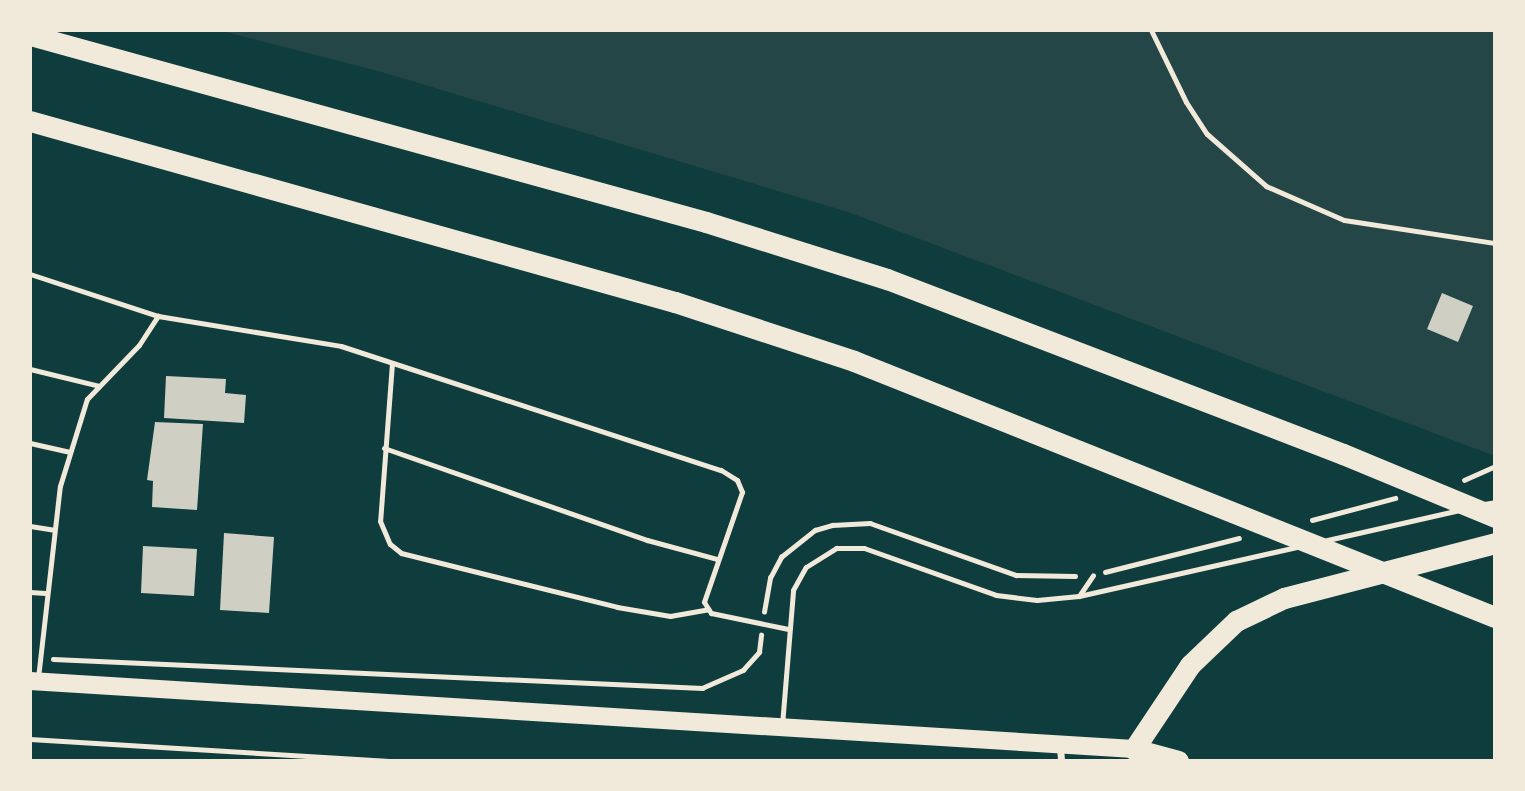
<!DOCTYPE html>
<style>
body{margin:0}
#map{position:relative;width:1525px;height:791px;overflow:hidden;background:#0f3d3e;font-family:"Golos Text",sans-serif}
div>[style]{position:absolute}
.green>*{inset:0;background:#244646}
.building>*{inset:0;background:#cfcfc3}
.path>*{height:4.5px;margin:-2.25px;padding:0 2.25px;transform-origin:2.25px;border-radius:2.25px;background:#f1e9da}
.service>*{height:5px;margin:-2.5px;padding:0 2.5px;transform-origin:2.5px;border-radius:2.5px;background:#f1e9da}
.minor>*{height:7px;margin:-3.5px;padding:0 3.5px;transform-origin:3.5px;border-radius:3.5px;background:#f1e9da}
.primary>*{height:18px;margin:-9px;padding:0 9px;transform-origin:9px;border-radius:9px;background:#f1e9da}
.motorway>*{height:21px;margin:-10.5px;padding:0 10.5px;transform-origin:10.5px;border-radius:10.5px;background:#f1e9da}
span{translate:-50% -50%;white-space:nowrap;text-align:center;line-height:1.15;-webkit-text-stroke:5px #f1e9da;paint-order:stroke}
.frame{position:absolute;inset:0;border:32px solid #f1e9da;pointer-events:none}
</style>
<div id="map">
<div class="green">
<i style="clip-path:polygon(218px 30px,1495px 30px,1495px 456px,848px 212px,382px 72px)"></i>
</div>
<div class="building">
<i style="clip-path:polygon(1442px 293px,1473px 306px,1458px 342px,1427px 329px)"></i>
<i style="clip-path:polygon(166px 376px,226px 379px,225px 393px,246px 395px,244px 423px,164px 418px)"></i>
<i style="clip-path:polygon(155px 422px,203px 424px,197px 510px,152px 507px,153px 481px,147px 480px)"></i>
<i style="clip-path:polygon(224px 533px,274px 537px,269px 613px,220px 610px)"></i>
<i style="clip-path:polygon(143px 546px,197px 549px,194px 596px,141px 593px)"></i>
</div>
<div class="path">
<i style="left:1464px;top:480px;width:34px;rotate:-24deg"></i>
<i style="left:1312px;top:520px;width:86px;rotate:-14.8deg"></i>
<i style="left:1105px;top:572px;width:138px;rotate:-14.2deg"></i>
<i style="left:764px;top:612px;width:35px;rotate:-80deg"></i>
<i style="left:770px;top:578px;width:24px;rotate:-62deg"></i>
<i style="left:781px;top:557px;width:43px;rotate:-38.5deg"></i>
<i style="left:815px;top:530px;width:18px;rotate:-16deg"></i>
<i style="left:832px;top:525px;width:38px;rotate:-3deg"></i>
<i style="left:870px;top:523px;width:155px;rotate:19.6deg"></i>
<i style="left:1016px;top:575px;width:59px;rotate:1deg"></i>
<i style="left:53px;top:659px;width:650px;rotate:2.56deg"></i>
<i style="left:702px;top:688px;width:45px;rotate:-23.7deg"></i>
<i style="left:743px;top:670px;width:24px;rotate:-48deg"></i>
<i style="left:759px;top:652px;width:17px;rotate:-83deg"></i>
<i style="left:30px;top:739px;width:364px;rotate:3.5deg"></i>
</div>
<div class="service">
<i style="left:1151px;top:30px;width:80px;rotate:64.1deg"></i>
<i style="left:1186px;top:102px;width:38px;rotate:57deg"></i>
<i style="left:1207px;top:134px;width:79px;rotate:41.4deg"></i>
<i style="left:1266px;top:186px;width:85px;rotate:23.6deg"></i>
<i style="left:1344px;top:220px;width:153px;rotate:8.7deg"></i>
<i style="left:30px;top:274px;width:135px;rotate:18.2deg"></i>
<i style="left:392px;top:363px;width:158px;rotate:94.3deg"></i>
<i style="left:380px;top:521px;width:25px;rotate:67deg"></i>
<i style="left:390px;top:544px;width:14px;rotate:39deg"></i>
<i style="left:401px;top:553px;width:223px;rotate:14deg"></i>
<i style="left:617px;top:607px;width:54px;rotate:9.6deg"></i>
<i style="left:670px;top:616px;width:39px;rotate:-10deg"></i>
<i style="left:30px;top:369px;width:71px;rotate:13.8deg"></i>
<i style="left:30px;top:443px;width:41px;rotate:12.7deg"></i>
<i style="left:384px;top:448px;width:279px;rotate:19.3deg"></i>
<i style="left:647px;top:540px;width:73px;rotate:15.2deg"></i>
<i style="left:1484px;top:504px;width:11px;rotate:-10deg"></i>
<i style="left:30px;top:526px;width:24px;rotate:9deg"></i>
<i style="left:1323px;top:541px;width:140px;rotate:-12.8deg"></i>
<i style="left:30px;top:592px;width:15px;rotate:4deg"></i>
<i style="left:1079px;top:596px;width:25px;rotate:-56deg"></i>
<i style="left:38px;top:678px;width:193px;rotate:-83.5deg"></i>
<i style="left:60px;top:486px;width:91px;rotate:-72.8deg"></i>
<i style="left:87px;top:399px;width:75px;rotate:-46.1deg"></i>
<i style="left:139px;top:345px;width:35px;rotate:-57deg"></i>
<i style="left:158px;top:316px;width:185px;rotate:9.3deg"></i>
<i style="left:341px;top:346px;width:400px;rotate:18.1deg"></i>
<i style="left:721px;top:470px;width:19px;rotate:32deg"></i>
<i style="left:737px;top:480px;width:13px;rotate:67deg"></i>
<i style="left:742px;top:492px;width:116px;rotate:109.1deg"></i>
<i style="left:704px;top:602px;width:13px;rotate:58deg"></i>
<i style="left:711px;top:613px;width:79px;rotate:11.7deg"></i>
<i style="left:782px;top:725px;width:135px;rotate:-85.3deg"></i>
<i style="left:793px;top:590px;width:26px;rotate:-61deg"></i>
<i style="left:806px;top:567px;width:36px;rotate:-32deg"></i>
<i style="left:836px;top:548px;width:28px"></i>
<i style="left:864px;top:548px;width:140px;rotate:19.6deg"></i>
<i style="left:996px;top:595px;width:41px;rotate:7deg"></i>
<i style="left:1037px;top:600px;width:42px;rotate:-5.4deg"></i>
<i style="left:1079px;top:596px;width:222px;rotate:-12.7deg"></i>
</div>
<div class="minor">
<i style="left:1060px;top:746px;width:15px;rotate:86deg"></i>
</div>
<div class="primary">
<i style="left:30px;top:681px;width:1106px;rotate:3.52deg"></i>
</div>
<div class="motorway">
<i style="left:30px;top:35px;width:701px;rotate:15.46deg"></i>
<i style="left:706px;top:222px;width:190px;rotate:17.5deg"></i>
<i style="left:887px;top:279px;width:488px;rotate:21deg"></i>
<i style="left:1343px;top:454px;width:165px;rotate:22.5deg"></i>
<i style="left:30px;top:121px;width:670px;rotate:15.68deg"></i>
<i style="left:675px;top:302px;width:188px;rotate:18.2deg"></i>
<i style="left:854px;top:361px;width:690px;rotate:21.77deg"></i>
<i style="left:1178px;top:761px;width:46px;rotate:-164.7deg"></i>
<i style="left:1134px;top:749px;width:101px;rotate:-56.3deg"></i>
<i style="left:1190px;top:665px;width:64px;rotate:-43.7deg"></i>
<i style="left:1236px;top:621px;width:53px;rotate:-25.6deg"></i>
<i style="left:1284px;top:598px;width:218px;rotate:-14.6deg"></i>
</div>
<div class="frame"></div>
</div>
